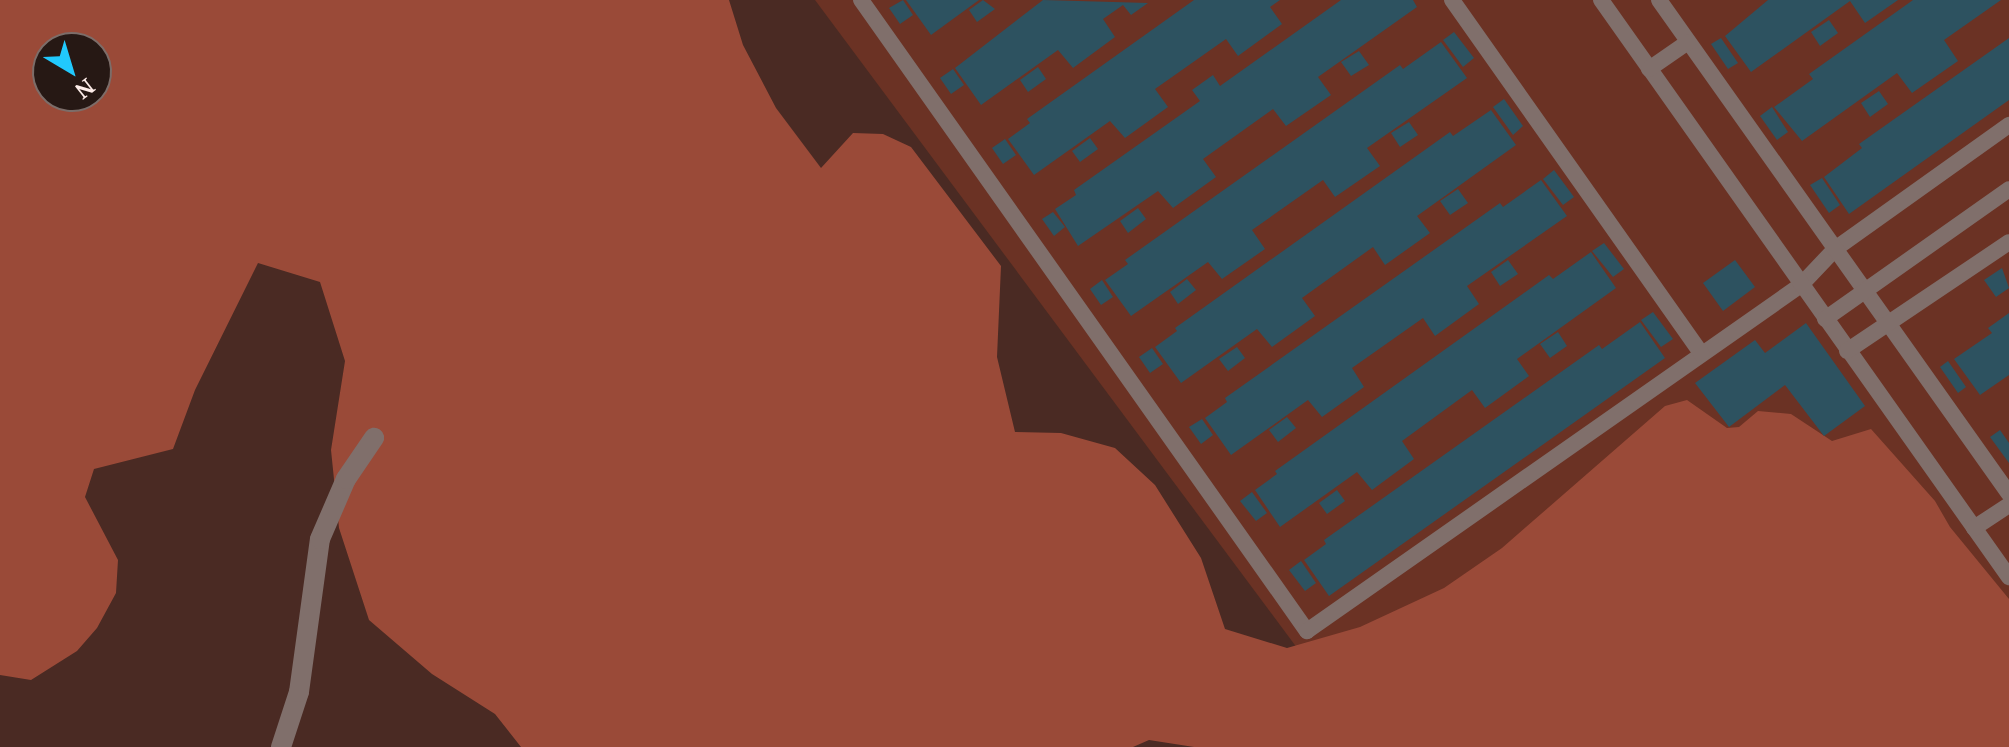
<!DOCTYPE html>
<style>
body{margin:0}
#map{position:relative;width:2009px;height:747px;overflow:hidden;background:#4a2a23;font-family:"Noto Serif",serif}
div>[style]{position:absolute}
.green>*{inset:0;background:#6b3224}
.forest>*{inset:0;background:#9a4a38}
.building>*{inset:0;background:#2d5260}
.lane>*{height:16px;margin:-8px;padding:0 8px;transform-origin:8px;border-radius:8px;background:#806f6b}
.street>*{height:20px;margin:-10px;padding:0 10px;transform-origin:10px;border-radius:10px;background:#806f6b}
span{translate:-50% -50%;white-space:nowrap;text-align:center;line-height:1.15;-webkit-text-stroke:8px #261814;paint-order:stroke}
.north{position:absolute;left:32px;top:32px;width:80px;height:80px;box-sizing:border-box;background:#261814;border:2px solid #7c6d69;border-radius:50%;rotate:142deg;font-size:22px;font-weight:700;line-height:32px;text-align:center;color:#feede9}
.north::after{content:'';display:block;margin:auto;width:28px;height:36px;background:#21c9fd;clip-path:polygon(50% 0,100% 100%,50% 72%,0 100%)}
</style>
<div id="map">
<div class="green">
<i style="clip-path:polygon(815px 0,2009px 0,2009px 740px,1306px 660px)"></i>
</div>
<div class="forest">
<i style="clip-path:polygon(evenodd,0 0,729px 0,743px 45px,776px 108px,821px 168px,853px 133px,883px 134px,911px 147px,1001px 266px,997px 357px,1015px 432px,1061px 433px,1115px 448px,1155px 485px,1201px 558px,1225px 629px,1287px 648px,1360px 627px,1444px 588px,1502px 548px,1665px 406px,1687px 400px,1727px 428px,1739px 427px,1758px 411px,1791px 414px,1832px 441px,1871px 429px,1935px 501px,1950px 527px,2009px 599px,2009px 747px,1194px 747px,1149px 740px,1133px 747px,521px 747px,495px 714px,432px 674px,369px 620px,339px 528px,331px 450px,345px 361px,320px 282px,258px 263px,195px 390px,173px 449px,94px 469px,85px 497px,118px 560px,116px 593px,97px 628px,77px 651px,31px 680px,0 675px,0 0,48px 48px,96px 48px,96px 96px,48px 96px,48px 48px)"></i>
</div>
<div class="building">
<i style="clip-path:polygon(903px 0,913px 15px,900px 24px,889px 8px)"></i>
<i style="clip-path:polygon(906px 0,979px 0,931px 35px)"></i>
<i style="clip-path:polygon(983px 0,995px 9px,977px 22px,969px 10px)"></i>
<i style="clip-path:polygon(1043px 0,1148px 3px,1131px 15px,1123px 5px,1103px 19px,1115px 37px,1073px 68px,1058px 50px,981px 105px,955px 68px)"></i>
<i style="clip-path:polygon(1194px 0,1280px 0,1270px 7px,1282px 24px,1238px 56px,1226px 39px,1155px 89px,1168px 107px,1125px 138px,1110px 121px,1034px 175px,1008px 139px,1030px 123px,1027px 119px)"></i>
<i style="clip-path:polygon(1341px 0,1413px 0,1417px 7px,1318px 77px,1331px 95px,1286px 126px,1273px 109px,1203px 159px,1216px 177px,1173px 208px,1158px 191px,1078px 246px,1055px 209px,1076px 195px,1074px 190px,1200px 101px,1192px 90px,1213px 75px,1220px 86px)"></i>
<i style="clip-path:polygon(1768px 0,1898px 0,1865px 23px,1850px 1px,1751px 72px,1725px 36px)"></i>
<i style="clip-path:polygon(1913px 0,2001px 0,1944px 40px,1958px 61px,1912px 93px,1897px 73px,1802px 141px,1774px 107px,1813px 79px,1809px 74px)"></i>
<i style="clip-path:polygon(1829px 20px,1838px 33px,1820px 46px,1811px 32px)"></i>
<i style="clip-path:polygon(1454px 32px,1474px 58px,1463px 67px,1443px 40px)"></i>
<i style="clip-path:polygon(1721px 38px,1738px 63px,1728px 69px,1711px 44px)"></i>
<i style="clip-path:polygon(2009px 38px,2009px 100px,1849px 214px,1824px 177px,1862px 148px,1859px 144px)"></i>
<i style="clip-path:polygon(1441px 42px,1467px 78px,1367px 148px,1380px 166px,1335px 197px,1323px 180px,1252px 230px,1265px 249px,1222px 279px,1208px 262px,1131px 316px,1105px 280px,1128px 264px,1125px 260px,1400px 65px,1403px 69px)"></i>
<i style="clip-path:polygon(1359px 51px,1369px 65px,1351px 76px,1341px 62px)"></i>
<i style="clip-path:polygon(1038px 67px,1046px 79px,1028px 92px,1020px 80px)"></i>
<i style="clip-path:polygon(953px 69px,964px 85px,951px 94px,940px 78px)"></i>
<i style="clip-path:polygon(1879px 91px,1888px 104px,1870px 117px,1861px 103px)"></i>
<i style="clip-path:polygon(1504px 99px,1523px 126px,1513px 135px,1493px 107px)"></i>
<i style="clip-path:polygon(1772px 107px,1788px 132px,1777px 140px,1760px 116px)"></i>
<i style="clip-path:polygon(1491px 110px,1516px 145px,1417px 216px,1430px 233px,1385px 265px,1373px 247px,1302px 298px,1315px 316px,1272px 347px,1257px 329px,1181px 383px,1155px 347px,1177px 331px,1175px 328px,1450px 132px,1453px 136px)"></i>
<i style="clip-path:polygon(1409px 122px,1418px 135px,1400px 147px,1391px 133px)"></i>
<i style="clip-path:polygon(1090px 138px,1098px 149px,1080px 162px,1072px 151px)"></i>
<i style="clip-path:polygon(1005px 139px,1016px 155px,1003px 164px,992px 148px)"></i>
<i style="clip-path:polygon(1554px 170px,1574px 197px,1563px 205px,1543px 179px)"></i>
<i style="clip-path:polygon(1822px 178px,1840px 205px,1829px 213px,1810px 185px)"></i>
<i style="clip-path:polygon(1541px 180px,1567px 216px,1467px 286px,1479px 304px,1435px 336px,1423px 318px,1352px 368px,1364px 387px,1322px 417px,1308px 400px,1231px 455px,1205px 418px,1227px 402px,1225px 398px,1500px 203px,1503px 207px)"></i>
<i style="clip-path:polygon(1458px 189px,1468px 203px,1450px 215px,1440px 201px)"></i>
<i style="clip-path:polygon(1138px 208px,1146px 219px,1128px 233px,1120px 221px)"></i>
<i style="clip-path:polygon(1053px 212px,1065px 227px,1054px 236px,1042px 219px)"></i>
<i style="clip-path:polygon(1604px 243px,1624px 269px,1613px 277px,1592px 251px)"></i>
<i style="clip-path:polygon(1591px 252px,1616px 288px,1517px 359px,1529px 376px,1485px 408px,1472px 390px,1402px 441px,1414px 459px,1372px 490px,1357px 472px,1280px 527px,1255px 490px,1277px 474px,1275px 471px,1549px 275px,1553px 279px)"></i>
<i style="clip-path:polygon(1508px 260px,1518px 274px,1500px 286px,1491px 272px)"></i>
<i style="clip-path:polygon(1735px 260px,1755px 287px,1723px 311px,1703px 283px)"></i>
<i style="clip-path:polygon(2002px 268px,2009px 288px,1996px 297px,1984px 280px)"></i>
<i style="clip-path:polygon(1187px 279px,1196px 290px,1178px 304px,1170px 292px)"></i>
<i style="clip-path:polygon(1102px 280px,1113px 297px,1101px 305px,1090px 289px)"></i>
<i style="clip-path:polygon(1653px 312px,1673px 339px,1661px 347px,1641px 320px)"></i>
<i style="clip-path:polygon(2009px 313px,2009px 375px,1980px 395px,1954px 359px,1992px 333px,1988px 328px)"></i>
<i style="clip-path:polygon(1640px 322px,1665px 358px,1329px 596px,1304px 560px,1326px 544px,1324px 540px,1599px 345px,1602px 349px)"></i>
<i style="clip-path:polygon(1806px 323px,1865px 406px,1824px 436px,1785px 385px,1729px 427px,1695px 383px,1755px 340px,1765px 353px)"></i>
<i style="clip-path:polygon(1558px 332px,1567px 346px,1550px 358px,1540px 344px)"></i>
<i style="clip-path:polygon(1237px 347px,1245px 358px,1228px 371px,1219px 359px)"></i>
<i style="clip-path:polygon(1152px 348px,1163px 364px,1150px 373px,1139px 357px)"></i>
<i style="clip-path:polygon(1948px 361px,1966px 387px,1958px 393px,1940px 367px)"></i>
<i style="clip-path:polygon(1287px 417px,1296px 428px,1278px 442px,1269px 430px)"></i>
<i style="clip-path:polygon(1202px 419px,1213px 435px,1201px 444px,1189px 427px)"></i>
<i style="clip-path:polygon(2000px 430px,2009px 443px,2009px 463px,1990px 437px)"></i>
<i style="clip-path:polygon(1337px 490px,1345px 501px,1327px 514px,1319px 503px)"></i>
<i style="clip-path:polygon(1252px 492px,1267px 513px,1256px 521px,1240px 501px)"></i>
<i style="clip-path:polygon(1301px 561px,1316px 583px,1305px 591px,1289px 570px)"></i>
</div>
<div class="lane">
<i style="left:861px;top:0;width:773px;rotate:54.75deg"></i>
<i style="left:1307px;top:631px;width:603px;rotate:-35.01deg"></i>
<i style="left:1801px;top:285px;width:50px;rotate:-46.6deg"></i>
<i style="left:1835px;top:249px;width:214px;rotate:-35.5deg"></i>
<i style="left:1452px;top:0;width:433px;rotate:54.8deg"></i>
<i style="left:1601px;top:0;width:707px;rotate:54.74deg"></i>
<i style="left:1659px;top:0;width:605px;rotate:54.68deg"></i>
<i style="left:1649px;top:69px;width:47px;rotate:-34.7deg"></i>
<i style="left:1825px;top:319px;width:225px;rotate:-35.2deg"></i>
<i style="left:1847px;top:351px;width:195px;rotate:-33.9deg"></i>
<i style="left:1974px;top:528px;width:42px;rotate:-33.3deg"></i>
</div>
<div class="street">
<i style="left:281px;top:747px;width:58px;rotate:-71.9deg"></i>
<i style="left:299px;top:692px;width:154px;rotate:-82.2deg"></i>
<i style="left:320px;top:539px;width:65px;rotate:-66.6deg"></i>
<i style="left:346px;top:479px;width:50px;rotate:-55.7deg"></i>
</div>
<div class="north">N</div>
</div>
